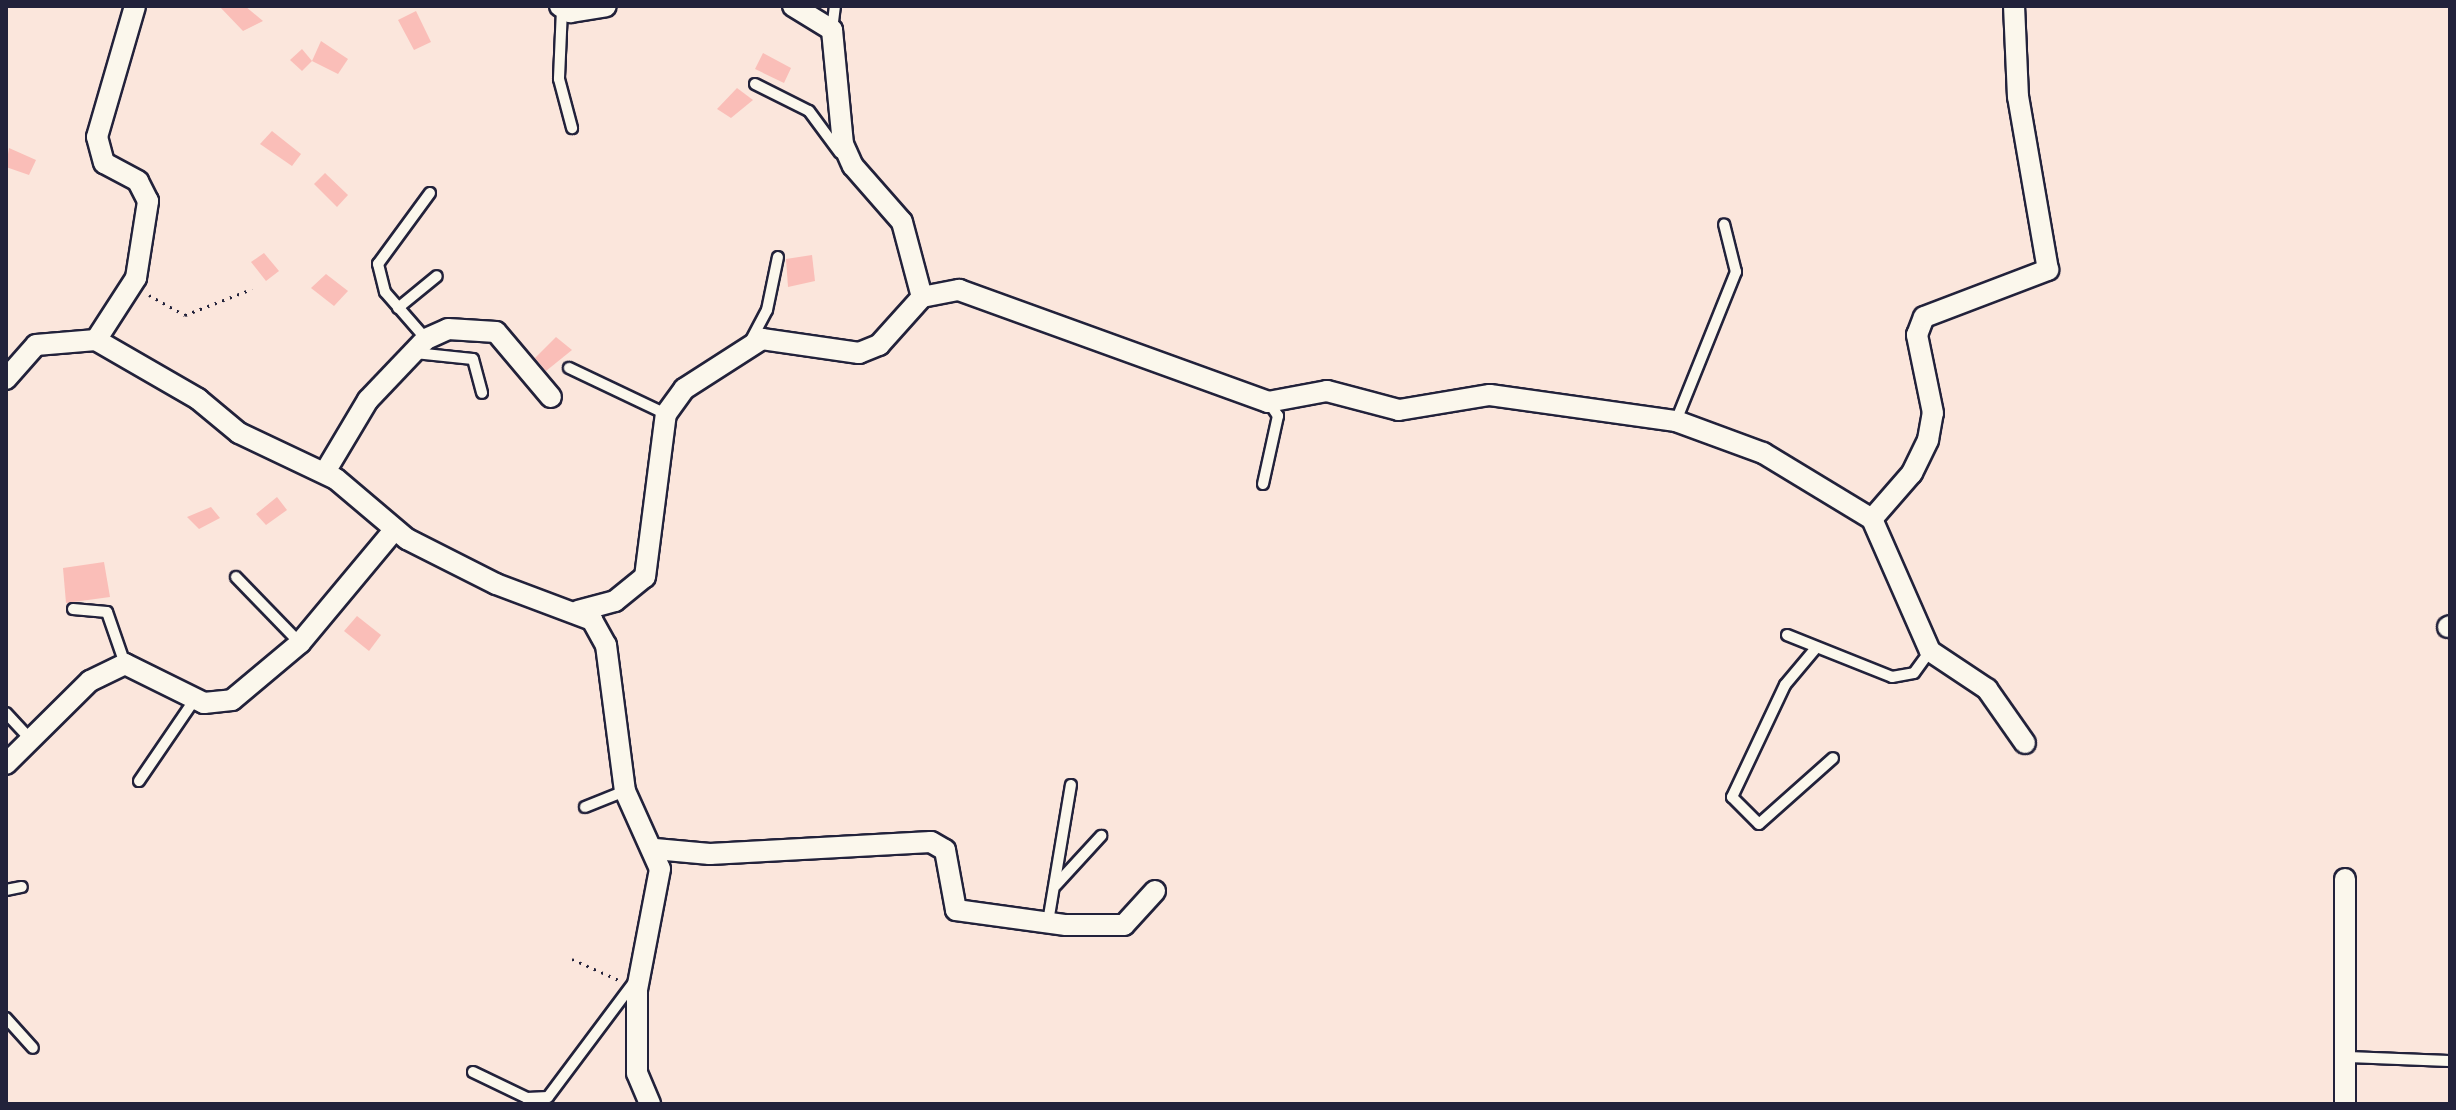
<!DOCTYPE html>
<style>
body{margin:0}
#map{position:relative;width:2456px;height:1110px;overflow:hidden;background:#fbe6dc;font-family:Mynerve,sans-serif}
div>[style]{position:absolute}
.building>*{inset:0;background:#fabeb8}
.path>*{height:3px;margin-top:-1.5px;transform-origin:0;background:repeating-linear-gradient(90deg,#22223b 0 2px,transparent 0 8px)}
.roads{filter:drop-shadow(2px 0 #22223b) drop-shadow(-2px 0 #22223b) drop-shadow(0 2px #22223b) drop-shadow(0 -2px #22223b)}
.lane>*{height:10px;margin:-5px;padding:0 5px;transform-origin:5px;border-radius:5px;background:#fbf7ec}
.street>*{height:20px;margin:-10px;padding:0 10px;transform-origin:10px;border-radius:10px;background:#fbf7ec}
span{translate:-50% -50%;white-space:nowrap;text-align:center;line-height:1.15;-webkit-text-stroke:6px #fbf7ec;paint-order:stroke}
.frame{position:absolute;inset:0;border:8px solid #22223b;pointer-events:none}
</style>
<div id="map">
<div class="building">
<i style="clip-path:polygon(219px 6px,245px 6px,263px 21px,243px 31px)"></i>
<i style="clip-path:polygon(416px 11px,431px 42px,414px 50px,398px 20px)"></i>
<i style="clip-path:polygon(321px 41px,348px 59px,338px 74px,312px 61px)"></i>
<i style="clip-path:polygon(302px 49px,312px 61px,302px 71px,290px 60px)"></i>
<i style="clip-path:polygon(763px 53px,791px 68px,784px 83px,755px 69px)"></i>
<i style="clip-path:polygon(737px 88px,753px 100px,731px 118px,717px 109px)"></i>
<i style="clip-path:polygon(272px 131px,301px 154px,292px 166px,260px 144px)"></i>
<i style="clip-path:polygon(9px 148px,36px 160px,29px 175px,6px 167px)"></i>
<i style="clip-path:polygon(325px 173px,348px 195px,337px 207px,314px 184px)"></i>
<i style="clip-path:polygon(264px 253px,279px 271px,266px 281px,251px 262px)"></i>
<i style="clip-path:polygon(812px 255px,815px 281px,788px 287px,786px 259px)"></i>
<i style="clip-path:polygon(326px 274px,348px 291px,334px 306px,311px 288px)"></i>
<i style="clip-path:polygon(556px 337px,572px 350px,546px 371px,535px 358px)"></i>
<i style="clip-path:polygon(277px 497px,287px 510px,266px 525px,256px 514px)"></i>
<i style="clip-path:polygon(211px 507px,220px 518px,199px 529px,187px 517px)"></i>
<i style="clip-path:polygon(104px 562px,110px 597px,66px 603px,63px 568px)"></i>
<i style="clip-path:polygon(357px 616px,381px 635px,369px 651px,344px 631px)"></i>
</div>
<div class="path">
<i style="left:149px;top:295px;width:41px;rotate:29.1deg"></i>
<i style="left:185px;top:315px;width:72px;rotate:-21.2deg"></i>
<i style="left:572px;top:959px;width:51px;rotate:24.1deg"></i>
</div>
<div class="roads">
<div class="lane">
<i style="left:562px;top:9px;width:70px;rotate:92.5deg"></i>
<i style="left:559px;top:79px;width:51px;rotate:75.1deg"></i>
<i style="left:832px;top:30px;width:24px;rotate:-83deg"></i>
<i style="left:755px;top:84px;width:60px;rotate:26.6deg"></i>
<i style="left:809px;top:111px;width:52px;rotate:53.6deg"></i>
<i style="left:398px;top:308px;width:50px;rotate:-39.4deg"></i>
<i style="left:426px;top:339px;width:62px;rotate:-131.1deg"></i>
<i style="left:385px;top:292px;width:29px;rotate:-104deg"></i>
<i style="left:378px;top:264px;width:88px;rotate:-53.8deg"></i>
<i style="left:750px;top:342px;width:36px;rotate:-62deg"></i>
<i style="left:767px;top:310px;width:54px;rotate:-78.3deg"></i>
<i style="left:415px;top:353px;width:58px;rotate:5.9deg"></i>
<i style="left:473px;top:359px;width:35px;rotate:75deg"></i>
<i style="left:569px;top:368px;width:107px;rotate:25.4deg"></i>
<i style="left:1676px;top:421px;width:161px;rotate:-68.1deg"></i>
<i style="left:1736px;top:272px;width:49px;rotate:-104deg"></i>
<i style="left:1263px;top:484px;width:70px;rotate:-77.6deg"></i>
<i style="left:1278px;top:416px;width:14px;rotate:-124deg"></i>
<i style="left:236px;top:577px;width:92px;rotate:45.9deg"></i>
<i style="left:73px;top:609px;width:34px;rotate:5deg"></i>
<i style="left:107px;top:612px;width:55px;rotate:70.9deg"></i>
<i style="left:1787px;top:635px;width:113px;rotate:21.8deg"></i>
<i style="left:1892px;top:677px;width:22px;rotate:-10deg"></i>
<i style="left:1914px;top:673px;width:27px;rotate:-54deg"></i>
<i style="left:1816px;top:648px;width:48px;rotate:130deg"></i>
<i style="left:1785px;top:685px;width:124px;rotate:115.3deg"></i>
<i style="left:1732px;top:797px;width:38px;rotate:45deg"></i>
<i style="left:1759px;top:824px;width:99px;rotate:-41.7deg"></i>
<i style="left:6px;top:713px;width:37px;rotate:47deg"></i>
<i style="left:139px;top:781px;width:99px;rotate:-55.7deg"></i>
<i style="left:585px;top:807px;width:43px;rotate:-21.8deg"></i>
<i style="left:1056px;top:885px;width:67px;rotate:-47.4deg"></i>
<i style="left:6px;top:890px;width:16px;rotate:-11deg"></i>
<i style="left:1048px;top:922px;width:139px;rotate:-80.5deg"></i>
<i style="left:6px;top:1018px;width:40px;rotate:48deg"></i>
<i style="left:2347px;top:1057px;width:103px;rotate:2.2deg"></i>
<i style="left:473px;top:1072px;width:60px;rotate:25.7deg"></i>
<i style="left:527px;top:1098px;width:21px;rotate:-3deg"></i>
<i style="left:548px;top:1097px;width:149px;rotate:-53.2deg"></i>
</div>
<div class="street">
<i style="left:560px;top:6px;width:12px;rotate:31deg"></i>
<i style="left:570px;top:12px;width:36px;rotate:-9deg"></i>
<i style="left:793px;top:6px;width:46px;rotate:31.6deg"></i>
<i style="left:832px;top:30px;width:115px;rotate:84.5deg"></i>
<i style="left:843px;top:144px;width:24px;rotate:66deg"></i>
<i style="left:853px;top:166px;width:74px;rotate:48.8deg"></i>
<i style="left:902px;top:222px;width:78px;rotate:75.1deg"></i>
<i style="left:96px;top:340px;width:74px;rotate:-57.2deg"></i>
<i style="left:136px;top:278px;width:78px;rotate:-81.1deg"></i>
<i style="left:148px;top:201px;width:22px;rotate:-117deg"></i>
<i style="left:138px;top:181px;width:38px;rotate:-152deg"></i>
<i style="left:104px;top:163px;width:27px;rotate:-105deg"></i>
<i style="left:97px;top:137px;width:136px;rotate:-73.8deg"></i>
<i style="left:6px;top:379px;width:45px;rotate:-48.6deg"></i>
<i style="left:36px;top:345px;width:60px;rotate:-4.8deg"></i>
<i style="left:96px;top:340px;width:118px;rotate:30deg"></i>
<i style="left:198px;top:399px;width:53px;rotate:39.7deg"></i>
<i style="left:239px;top:433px;width:107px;rotate:25.4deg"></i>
<i style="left:336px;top:479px;width:93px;rotate:40.2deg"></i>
<i style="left:407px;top:539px;width:100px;rotate:26.8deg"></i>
<i style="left:496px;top:584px;width:103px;rotate:20.6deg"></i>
<i style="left:592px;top:620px;width:29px;rotate:61deg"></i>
<i style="left:606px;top:645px;width:147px;rotate:82.6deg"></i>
<i style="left:625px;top:791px;width:85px;rotate:65.8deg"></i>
<i style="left:660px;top:869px;width:123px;rotate:100.8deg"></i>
<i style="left:637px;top:990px;width:83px;rotate:90deg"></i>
<i style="left:637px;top:1073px;width:34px;rotate:67deg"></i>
<i style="left:325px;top:472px;width:84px;rotate:-59.2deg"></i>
<i style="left:368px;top:400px;width:84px;rotate:-46.4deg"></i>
<i style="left:426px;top:339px;width:24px;rotate:-24deg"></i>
<i style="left:448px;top:329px;width:48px;rotate:3.6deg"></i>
<i style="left:496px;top:332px;width:85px;rotate:49.8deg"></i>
<i style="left:1872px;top:519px;width:61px;rotate:-49deg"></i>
<i style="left:1912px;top:473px;width:37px;rotate:-64deg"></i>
<i style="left:1928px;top:440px;width:27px;rotate:-80deg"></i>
<i style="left:1933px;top:413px;width:80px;rotate:-101.6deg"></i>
<i style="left:1917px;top:335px;width:19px;rotate:-69deg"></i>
<i style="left:1924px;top:317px;width:133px;rotate:-20.8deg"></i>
<i style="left:2048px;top:270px;width:176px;rotate:-99.8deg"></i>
<i style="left:2018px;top:97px;width:91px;rotate:-92.5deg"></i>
<i style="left:578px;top:611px;width:38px;rotate:-15deg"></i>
<i style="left:615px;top:601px;width:38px;rotate:-39deg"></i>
<i style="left:645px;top:577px;width:164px;rotate:-82.7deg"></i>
<i style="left:666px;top:414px;width:31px;rotate:-54deg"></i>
<i style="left:684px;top:389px;width:93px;rotate:-32.7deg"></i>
<i style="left:762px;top:339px;width:98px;rotate:8.2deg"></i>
<i style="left:859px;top:353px;width:22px;rotate:-22deg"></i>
<i style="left:879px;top:345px;width:64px;rotate:-48.1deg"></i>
<i style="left:922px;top:297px;width:38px;rotate:-11deg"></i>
<i style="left:959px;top:290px;width:329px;rotate:19.9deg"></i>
<i style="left:1268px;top:402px;width:60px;rotate:-10.6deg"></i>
<i style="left:1327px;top:391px;width:74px;rotate:14.8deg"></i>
<i style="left:1399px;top:410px;width:92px;rotate:-9.4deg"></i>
<i style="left:1490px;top:395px;width:188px;rotate:8deg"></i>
<i style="left:1676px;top:421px;width:93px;rotate:20.2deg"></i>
<i style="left:1763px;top:453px;width:127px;rotate:31.2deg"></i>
<i style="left:1872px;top:519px;width:144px;rotate:66.3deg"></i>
<i style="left:1930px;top:651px;width:69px;rotate:33.7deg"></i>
<i style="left:1987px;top:689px;width:66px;rotate:54.9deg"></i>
<i style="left:2448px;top:627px;width:2px;rotate:-27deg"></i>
<i style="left:6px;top:764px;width:118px;rotate:-44.7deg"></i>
<i style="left:90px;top:681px;width:39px;rotate:-26deg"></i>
<i style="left:125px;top:664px;width:88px;rotate:26.3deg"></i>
<i style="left:204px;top:703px;width:28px;rotate:-6deg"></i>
<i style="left:232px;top:700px;width:89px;rotate:-40deg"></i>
<i style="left:300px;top:643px;width:147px;rotate:-50.2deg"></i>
<i style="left:655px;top:849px;width:55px;rotate:5.2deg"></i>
<i style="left:710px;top:854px;width:221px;rotate:-3.1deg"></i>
<i style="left:931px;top:842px;width:16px;rotate:30deg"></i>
<i style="left:945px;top:850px;width:61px;rotate:79.6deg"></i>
<i style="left:956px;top:910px;width:111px;rotate:7.8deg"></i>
<i style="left:1066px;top:925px;width:58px"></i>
<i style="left:1124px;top:925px;width:46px;rotate:-47.6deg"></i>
<i style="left:2345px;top:1104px;width:225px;rotate:-90deg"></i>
</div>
</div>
<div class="frame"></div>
</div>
